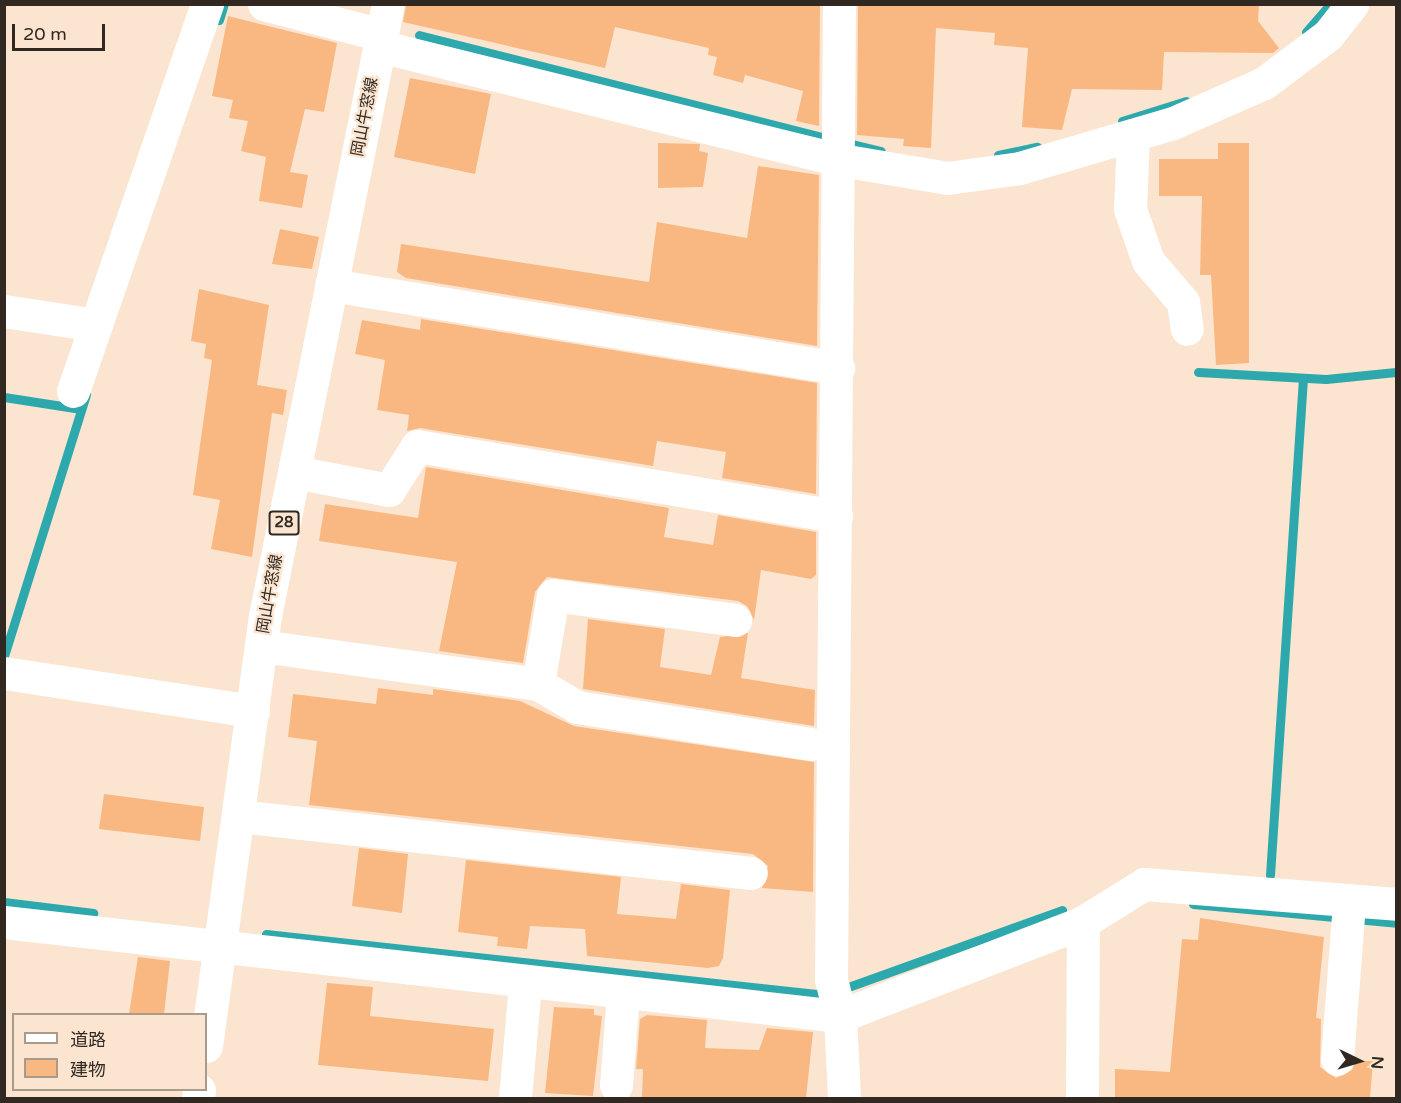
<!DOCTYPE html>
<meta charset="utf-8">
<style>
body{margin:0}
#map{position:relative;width:1401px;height:1103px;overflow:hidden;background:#fbe5d0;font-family:"Varela Round","Noto Sans JP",sans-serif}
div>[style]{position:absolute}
.stream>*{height:9px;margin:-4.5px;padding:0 4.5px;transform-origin:4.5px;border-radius:4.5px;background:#2da8ac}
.building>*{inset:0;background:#f9b881}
.minor>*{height:33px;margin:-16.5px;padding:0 16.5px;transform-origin:16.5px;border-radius:16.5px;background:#fff}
.major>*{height:33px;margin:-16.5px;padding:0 16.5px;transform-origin:16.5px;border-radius:16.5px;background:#fff}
span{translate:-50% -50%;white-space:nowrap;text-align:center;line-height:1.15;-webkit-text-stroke:4.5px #fbe5d0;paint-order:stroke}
.shield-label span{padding:2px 4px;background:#fbe5d0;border:2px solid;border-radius:4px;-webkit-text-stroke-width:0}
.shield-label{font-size:15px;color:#312921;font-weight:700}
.street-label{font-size:16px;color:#312921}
.frame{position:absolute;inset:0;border:6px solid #312921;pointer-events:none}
.legend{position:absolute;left:12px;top:1013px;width:195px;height:78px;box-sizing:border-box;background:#fbe5d0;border:2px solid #aa9a8a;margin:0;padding:8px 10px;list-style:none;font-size:18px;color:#312921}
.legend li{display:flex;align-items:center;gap:12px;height:30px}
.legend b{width:30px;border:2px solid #aa9a8a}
.north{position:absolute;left:1329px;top:1031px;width:60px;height:60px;-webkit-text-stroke:4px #fbe5d0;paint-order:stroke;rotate:95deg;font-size:16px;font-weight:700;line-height:24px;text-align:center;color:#312921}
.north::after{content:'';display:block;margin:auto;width:21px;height:27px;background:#312921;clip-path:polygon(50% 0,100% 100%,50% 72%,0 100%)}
.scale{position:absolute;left:12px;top:24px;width:93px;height:27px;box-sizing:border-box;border:3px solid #312921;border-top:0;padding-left:8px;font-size:18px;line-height:21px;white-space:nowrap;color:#312921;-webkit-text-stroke:4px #fbe5d0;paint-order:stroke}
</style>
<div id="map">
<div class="stream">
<i style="left:219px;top:20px;width:17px;rotate:-73deg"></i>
<i style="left:1306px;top:32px;width:37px;rotate:-49deg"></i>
<i style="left:419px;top:35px;width:425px;rotate:14.2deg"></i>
<i style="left:1122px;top:121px;width:67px;rotate:-17.4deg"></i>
<i style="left:844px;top:142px;width:38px;rotate:14deg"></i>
<i style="left:998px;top:155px;width:40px;rotate:-12deg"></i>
<i style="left:1198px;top:372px;width:128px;rotate:3.1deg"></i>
<i style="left:1326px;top:379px;width:70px;rotate:-5.7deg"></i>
<i style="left:4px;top:397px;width:78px;rotate:8.9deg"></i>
<i style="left:4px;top:656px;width:274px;rotate:-72.6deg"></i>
<i style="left:1270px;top:875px;width:498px;rotate:-86.2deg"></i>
<i style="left:4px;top:902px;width:90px;rotate:7deg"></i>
<i style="left:1193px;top:904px;width:204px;rotate:5.3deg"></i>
<i style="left:266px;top:934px;width:563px;rotate:6.22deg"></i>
<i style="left:826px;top:995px;width:251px;rotate:-19.8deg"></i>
</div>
<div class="building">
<i style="clip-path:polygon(406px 4px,820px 4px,819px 126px,796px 121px,803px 91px,745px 75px,743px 83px,713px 75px,717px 57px,708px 55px,709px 48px,615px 27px,605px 68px,403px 22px)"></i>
<i style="clip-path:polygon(858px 4px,1259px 4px,1258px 21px,1279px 48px,1273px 53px,1164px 52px,1162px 90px,1072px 89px,1062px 130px,1022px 127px,1028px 48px,994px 45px,995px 33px,936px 28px,931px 148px,903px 146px,904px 139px,857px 135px)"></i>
<i style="clip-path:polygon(228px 16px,337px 43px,324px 112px,305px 109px,290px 172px,308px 175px,302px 208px,259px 201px,266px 157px,241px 151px,248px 121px,229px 118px,233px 100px,212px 96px)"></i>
<i style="clip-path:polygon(410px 78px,491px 94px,475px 174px,394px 157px)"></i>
<i style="clip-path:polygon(658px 143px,700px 144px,699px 151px,708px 153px,703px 187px,658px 188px)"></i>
<i style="clip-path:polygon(1218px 143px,1249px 143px,1249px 363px,1216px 365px,1211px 275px,1200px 275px,1202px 196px,1159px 196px,1159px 159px,1218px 159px)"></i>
<i style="clip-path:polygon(758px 166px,819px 175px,817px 346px,406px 278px,397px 272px,401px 244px,649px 282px,657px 222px,747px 238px)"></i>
<i style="clip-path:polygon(280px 229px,319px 237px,312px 269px,272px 264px)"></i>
<i style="clip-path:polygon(199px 289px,269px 305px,257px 385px,287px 390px,283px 415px,272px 413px,252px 557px,211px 549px,220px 500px,193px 495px,212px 360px,204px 358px,206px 344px,191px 341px)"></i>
<i style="clip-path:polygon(421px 319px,817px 383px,816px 494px,722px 478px,726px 452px,657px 441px,653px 466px,420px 428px,407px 431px,409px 415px,377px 410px,385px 360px,355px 354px,362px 320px,420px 330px)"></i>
<i style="clip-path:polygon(426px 467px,669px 508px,664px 537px,713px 545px,718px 515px,816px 532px,816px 575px,811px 579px,761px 570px,754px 620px,747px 606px,738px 601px,547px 577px,535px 592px,523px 663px,439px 651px,457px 562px,319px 541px,325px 504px,418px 518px)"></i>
<i style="clip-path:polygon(588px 619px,665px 629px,660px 667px,711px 675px,720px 637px,748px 633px,741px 678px,815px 690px,814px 726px,583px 689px)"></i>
<i style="clip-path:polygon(378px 688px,433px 695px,433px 689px,520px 701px,574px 726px,814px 762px,813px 892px,762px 888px,768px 866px,753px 854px,309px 805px,317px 741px,288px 737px,293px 694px,376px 704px)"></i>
<i style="clip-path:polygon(104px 794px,204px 807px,200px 841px,99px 829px)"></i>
<i style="clip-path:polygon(359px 848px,408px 854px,402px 913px,352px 906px)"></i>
<i style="clip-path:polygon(466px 860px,621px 877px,617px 914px,676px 919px,681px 884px,730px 890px,723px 958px,719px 966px,708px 968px,587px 956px,585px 929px,530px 926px,527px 949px,497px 946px,498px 937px,458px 932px)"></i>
<i style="clip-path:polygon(1200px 918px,1324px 937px,1316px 1018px,1321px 1019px,1320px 1067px,1336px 1078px,1352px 1070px,1356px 1061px,1373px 1061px,1370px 1098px,1115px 1098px,1115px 1069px,1170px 1072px,1182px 939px,1198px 940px)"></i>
<i style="clip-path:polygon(138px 957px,170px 961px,164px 1014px,129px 1014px)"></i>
<i style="clip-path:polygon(327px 983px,373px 987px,370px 1016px,494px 1029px,488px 1081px,318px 1065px)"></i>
<i style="clip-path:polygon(554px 1007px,594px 1009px,594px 1015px,602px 1016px,593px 1096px,545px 1093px)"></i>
<i style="clip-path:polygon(647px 1015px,707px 1020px,705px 1048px,759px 1050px,767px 1028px,813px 1032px,806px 1098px,642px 1098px,643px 1069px,636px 1069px,640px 1019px)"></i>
</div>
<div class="minor">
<i style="left:264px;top:4px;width:121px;rotate:14.8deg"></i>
<i style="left:839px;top:4px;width:975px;rotate:90.47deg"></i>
<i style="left:831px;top:979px;width:38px;rotate:76deg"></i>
<i style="left:840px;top:1016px;width:82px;rotate:87.2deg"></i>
<i style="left:379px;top:46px;width:476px;rotate:13.9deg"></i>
<i style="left:841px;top:160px;width:108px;rotate:9.6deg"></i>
<i style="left:947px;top:178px;width:74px;rotate:-7.8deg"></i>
<i style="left:1020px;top:168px;width:159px;rotate:-16.4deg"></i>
<i style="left:1173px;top:123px;width:99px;rotate:-23.7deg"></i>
<i style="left:1264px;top:83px;width:80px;rotate:-36.9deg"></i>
<i style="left:1328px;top:35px;width:39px;rotate:-52deg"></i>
<i style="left:1133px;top:135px;width:74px;rotate:92.3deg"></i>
<i style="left:1130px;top:209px;width:55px;rotate:70.9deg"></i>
<i style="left:1148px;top:261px;width:54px;rotate:49.5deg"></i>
<i style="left:1183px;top:302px;width:27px;rotate:82deg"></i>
<i style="left:331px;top:285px;width:514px;rotate:9.3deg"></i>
<i style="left:4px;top:311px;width:92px;rotate:8.7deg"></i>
<i style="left:73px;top:391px;width:410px;rotate:-70.9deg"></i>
<i style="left:294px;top:472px;width:97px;rotate:10.7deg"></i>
<i style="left:389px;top:490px;width:52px;rotate:-57.5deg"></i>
<i style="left:417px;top:446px;width:425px;rotate:9.5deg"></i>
<i style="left:261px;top:646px;width:280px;rotate:7.8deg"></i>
<i style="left:538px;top:684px;width:45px;rotate:30.5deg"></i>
<i style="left:577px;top:707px;width:237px;rotate:9deg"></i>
<i style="left:4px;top:673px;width:252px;rotate:8.7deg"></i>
<i style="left:538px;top:684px;width:90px;rotate:-80.4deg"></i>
<i style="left:553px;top:595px;width:184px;rotate:7.8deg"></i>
<i style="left:238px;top:816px;width:516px;rotate:6.34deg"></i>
<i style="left:4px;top:922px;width:841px;rotate:6.42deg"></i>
<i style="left:840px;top:1016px;width:261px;rotate:-21.1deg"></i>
<i style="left:1083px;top:922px;width:72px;rotate:-31.9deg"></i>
<i style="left:1144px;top:884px;width:253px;rotate:4.5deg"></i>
<i style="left:1337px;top:1059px;width:157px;rotate:-85.6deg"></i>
<i style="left:616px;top:1085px;width:91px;rotate:-85.6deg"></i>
<i style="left:515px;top:1098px;width:115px;rotate:-85deg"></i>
<i style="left:1082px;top:1098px;width:176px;rotate:-89.7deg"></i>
</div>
<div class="major">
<i style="left:206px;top:1046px;width:434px;rotate:-82.2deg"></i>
<i style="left:265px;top:616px;width:624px;rotate:-78.64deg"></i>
<i style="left:198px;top:1098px;width:8px;rotate:-83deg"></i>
</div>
<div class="shield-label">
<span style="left:284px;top:523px">28</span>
</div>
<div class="street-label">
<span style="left:365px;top:117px;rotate:-79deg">岡山牛窓線</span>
<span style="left:270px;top:594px;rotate:-80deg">岡山牛窓線</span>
</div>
<div class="frame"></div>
<ul class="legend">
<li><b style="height:8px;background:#fff"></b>道路</li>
<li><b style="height:16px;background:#f9b881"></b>建物</li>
</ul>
<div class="north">N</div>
<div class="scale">20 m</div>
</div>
